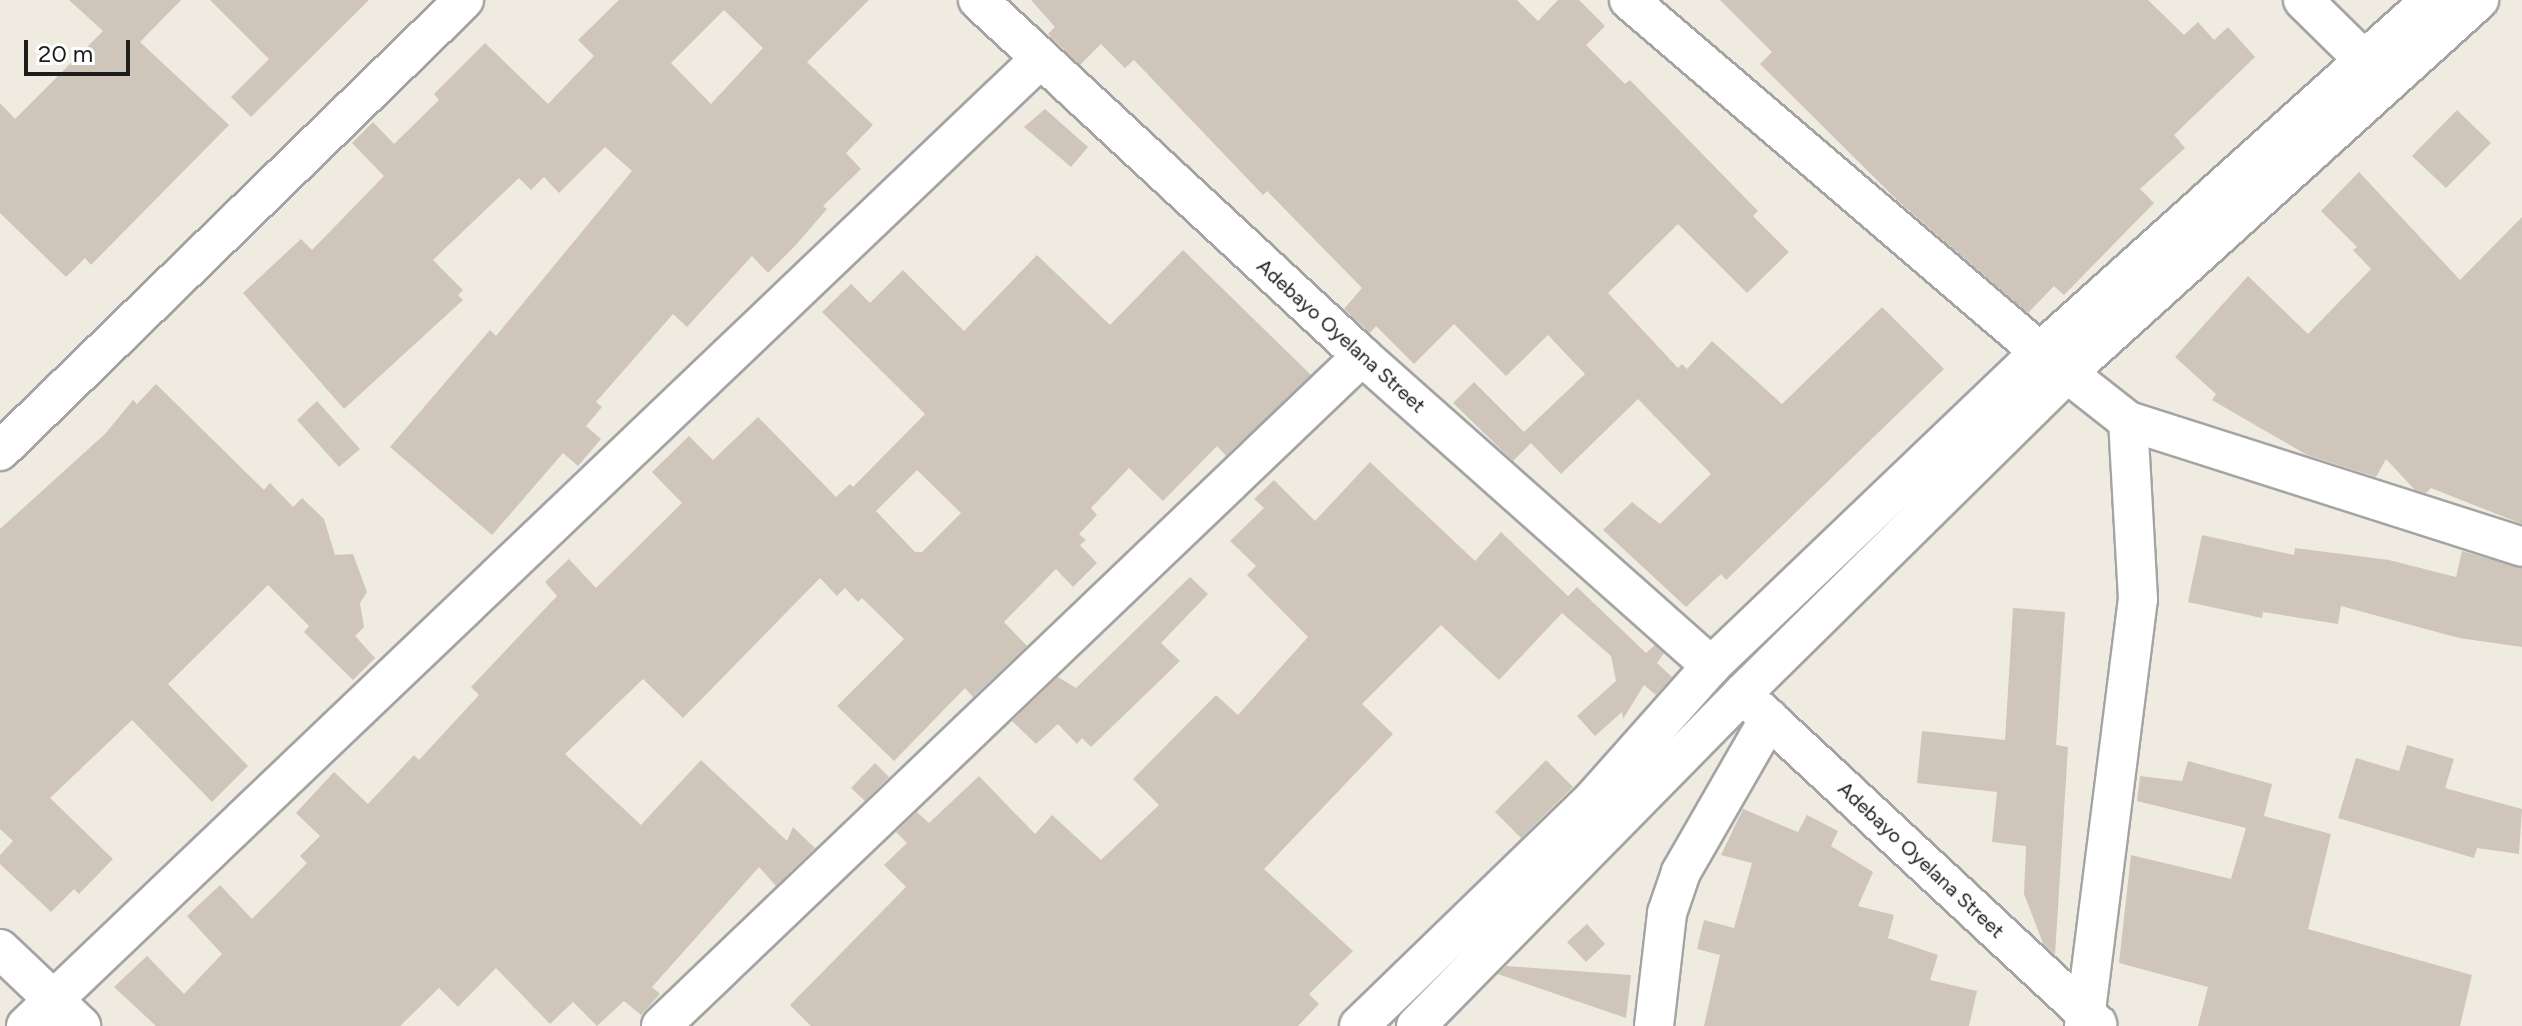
<!DOCTYPE html>
<style>
body{margin:0}
#map{position:relative;width:2522px;height:1026px;overflow:hidden;background:#efebe1;font-family:Figtree,sans-serif}
div>[style]{position:absolute}
.building>*{inset:0;background:#cfc5ba}
.roads{filter:drop-shadow(2px 0 #a4a4a4) drop-shadow(-2px 0 #a4a4a4) drop-shadow(0 2px #a4a4a4) drop-shadow(0 -2px #a4a4a4)}
.minor>*{height:38px;margin:-19px;padding:0 19px;transform-origin:19px;border-radius:19px;background:#fff}
span{translate:-50% -50%;white-space:nowrap;text-align:center;line-height:1.15;-webkit-text-stroke:6px #fff;paint-order:stroke}
.street-label{font-size:20px;color:#1d1d1d}
.scale{position:absolute;left:24px;top:40px;width:106px;height:36px;box-sizing:border-box;border:4px solid #1d1d1d;border-top:0;padding-left:10px;font-size:24px;line-height:28px;white-space:nowrap;color:#1d1d1d;-webkit-text-stroke:6px #fff;paint-order:stroke}
</style>
<div id="map">
<div class="building">
<i style="clip-path:polygon(69px 0,181px 0,140px 42px,229px 125px,91px 265px,85px 258px,66px 277px,0 213px,0 103px,15px 119px,103px 31px)"></i>
<i style="clip-path:polygon(210px 0,369px 0,251px 117px,231px 97px,269px 59px)"></i>
<i style="clip-path:polygon(evenodd,619px 0,869px 0,807px 62px,873px 125px,846px 153px,861px 169px,823px 206px,827px 209px,794px 247px,768px 273px,752px 256px,687px 327px,673px 314px,596px 402px,602px 407px,586px 426px,601px 439px,578px 466px,563px 453px,492px 535px,390px 447px,490px 330px,496px 336px,632px 171px,605px 147px,559px 193px,544px 177px,531px 190px,519px 178px,433px 260px,463px 290px,458px 295px,463px 300px,344px 409px,243px 293px,301px 239px,312px 250px,384px 176px,352px 143px,373px 122px,394px 144px,439px 100px,434px 94px,485px 43px,548px 104px,594px 56px,578px 40px,619px 0,724px 10px,763px 48px,711px 104px,671px 63px,724px 10px)"></i>
<i style="clip-path:polygon(1031px 0,1517px 0,1538px 21px,1558px 0,1579px 0,1605px 26px,1586px 45px,1625px 84px,1630px 80px,1758px 211px,1753px 216px,1789px 252px,1747px 293px,1678px 224px,1608px 293px,1678px 368px,1682px 364px,1687px 369px,1712px 341px,1782px 404px,1882px 307px,1944px 369px,1726px 580px,1721px 574px,1686px 607px,1603px 530px,1632px 502px,1660px 524px,1711px 474px,1638px 399px,1561px 474px,1531px 443px,1513px 461px,1453px 403px,1474px 382px,1524px 432px,1585px 374px,1548px 335px,1506px 376px,1454px 324px,1414px 364px,1376px 326px,1370px 333px,1344px 309px,1362px 288px,1267px 191px,1263px 195px,1134px 60px,1125px 68px,1101px 44px,1080px 65px,1048px 34px,1055px 27px)"></i>
<i style="clip-path:polygon(1720px 0,2148px 0,2184px 35px,2198px 22px,2214px 40px,2228px 27px,2255px 57px,2174px 135px,2185px 148px,2140px 189px,2154px 203px,2064px 295px,2054px 286px,2028px 313px,1898px 201px,1760px 64px,1772px 52px)"></i>
<i style="clip-path:polygon(1045px 109px,1088px 147px,1071px 167px,1024px 127px)"></i>
<i style="clip-path:polygon(2457px 110px,2491px 143px,2446px 188px,2412px 156px)"></i>
<i style="clip-path:polygon(2359px 172px,2460px 280px,2522px 217px,2522px 524px,2431px 488px,2426px 493px,2415px 490px,2386px 459px,2376px 477px,2307px 455px,2212px 400px,2216px 394px,2175px 357px,2248px 276px,2308px 334px,2371px 269px,2353px 250px,2357px 247px,2321px 211px)"></i>
<i style="clip-path:polygon(evenodd,1183px 250px,1311px 375px,1226px 456px,1217px 446px,1163px 501px,1129px 468px,1091px 508px,1097px 515px,1079px 534px,1086px 540px,1080px 545px,1097px 563px,1073px 587px,1056px 569px,1004px 622px,1027px 646px,973px 697px,965px 688px,894px 761px,837px 706px,904px 639px,862px 598px,858px 602px,845px 588px,837px 596px,820px 578px,683px 718px,643px 679px,565px 754px,641px 825px,701px 760px,787px 841px,793px 827px,815px 848px,776px 886px,759px 867px,652px 987px,660px 994px,641px 1015px,624px 1001px,597px 1026px,573px 1002px,550px 1024px,496px 968px,458px 1007px,439px 988px,400px 1026px,156px 1026px,114px 987px,147px 956px,184px 994px,222px 954px,187px 916px,220px 885px,252px 919px,307px 863px,300px 856px,320px 836px,296px 813px,334px 772px,368px 804px,414px 755px,419px 760px,479px 695px,471px 687px,557px 596px,545px 582px,569px 559px,596px 588px,682px 503px,652px 472px,689px 436px,713px 460px,758px 417px,836px 497px,850px 484px,853px 487px,925px 414px,822px 312px,851px 284px,870px 303px,903px 270px,964px 331px,1037px 255px,1110px 325px,1183px 250px,917px 470px,961px 513px,922px 552px,915px 552px,876px 511px,917px 470px)"></i>
<i style="clip-path:polygon(156px 384px,264px 490px,270px 483px,293px 507px,302px 498px,324px 519px,335px 555px,353px 554px,367px 592px,360px 603px,364px 627px,355px 636px,375px 658px,353px 680px,304px 632px,309px 626px,268px 585px,168px 684px,248px 766px,212px 802px,132px 720px,50px 798px,113px 859px,79px 894px,74px 889px,51px 912px,0 864px,0 855px,13px 841px,0 829px,0 529px,105px 434px,133px 400px,137px 404px)"></i>
<i style="clip-path:polygon(317px 401px,360px 449px,339px 467px,297px 420px)"></i>
<i style="clip-path:polygon(1370px 462px,1475px 561px,1501px 532px,1568px 596px,1577px 587px,1646px 653px,1655px 645px,1664px 653px,1657px 663px,1672px 677px,1656px 695px,1644px 685px,1623px 719px,1622px 712px,1595px 736px,1577px 716px,1616px 681px,1611px 656px,1562px 613px,1499px 680px,1441px 625px,1362px 704px,1393px 734px,1264px 869px,1353px 951px,1309px 994px,1319px 1004px,1298px 1026px,811px 1026px,790px 1005px,906px 887px,884px 865px,907px 843px,896px 832px,917px 812px,929px 823px,979px 776px,1035px 834px,1052px 815px,1101px 860px,1159px 805px,1133px 779px,1216px 695px,1238px 715px,1308px 637px,1247px 575px,1256px 566px,1230px 541px,1264px 508px,1254px 499px,1274px 480px,1315px 521px)"></i>
<i style="clip-path:polygon(2202px 535px,2294px 555px,2295px 548px,2389px 560px,2456px 577px,2462px 551px,2522px 568px,2522px 647px,2459px 638px,2341px 606px,2338px 624px,2263px 612px,2262px 618px,2188px 602px)"></i>
<i style="clip-path:polygon(1190px 577px,1208px 594px,1161px 643px,1180px 661px,1091px 747px,1082px 738px,1077px 744px,1058px 724px,1036px 744px,1012px 721px,1058px 677px,1076px 688px)"></i>
<i style="clip-path:polygon(2013px 608px,2065px 612px,2056px 745px,2068px 747px,2055px 955px,2043px 943px,2024px 894px,2026px 846px,1992px 842px,1997px 792px,1917px 783px,1922px 731px,2005px 740px)"></i>
<i style="clip-path:polygon(2407px 745px,2454px 759px,2445px 788px,2522px 809px,2519px 854px,2477px 848px,2474px 858px,2338px 818px,2356px 758px,2399px 771px)"></i>
<i style="clip-path:polygon(1546px 760px,1573px 787px,1521px 838px,1495px 812px)"></i>
<i style="clip-path:polygon(2188px 761px,2272px 784px,2264px 816px,2331px 834px,2308px 929px,2472px 975px,2460px 1026px,2198px 1026px,2208px 987px,2119px 963px,2131px 855px,2231px 879px,2246px 828px,2137px 801px,2140px 776px,2182px 781px)"></i>
<i style="clip-path:polygon(875px 763px,889px 777px,865px 801px,851px 788px)"></i>
<i style="clip-path:polygon(1743px 809px,1798px 832px,1807px 815px,1838px 831px,1831px 846px,1873px 872px,1858px 906px,1894px 915px,1888px 938px,1938px 955px,1930px 980px,1977px 991px,1969px 1026px,1704px 1026px,1720px 955px,1697px 949px,1704px 920px,1734px 928px,1752px 863px,1721px 855px)"></i>
<i style="clip-path:polygon(1587px 924px,1605px 944px,1586px 962px,1567px 942px)"></i>
<i style="clip-path:polygon(1506px 966px,1631px 975px,1626px 1018px,1498px 974px)"></i>
</div>
<div class="roads">
<div class="minor">
<i style="left:978px;top:0;width:524px;rotate:42.83deg"></i>
<i style="left:1362px;top:356px;width:467px;rotate:41.6deg"></i>
<i style="left:1629px;top:0;width:541px;rotate:40.58deg"></i>
<i style="left:2303px;top:0;width:86px;rotate:44.5deg"></i>
<i style="left:2067px;top:373px;width:78px;rotate:38.2deg"></i>
<i style="left:2128px;top:421px;width:414px;rotate:17.7deg"></i>
<i style="left:0;top:451px;width:647px;rotate:-44.19deg"></i>
<i style="left:1742px;top:694px;width:485px;rotate:42.9deg"></i>
<i style="left:0;top:949px;width:112px;rotate:43.5deg"></i>
<i style="left:26px;top:1026px;width:1401px;rotate:-43.64deg"></i>
<i style="left:661px;top:1026px;width:970px;rotate:-43.7deg"></i>
<i style="left:1359px;top:1026px;width:327px;rotate:-44.1deg"></i>
<i style="left:1594px;top:798px;width:176px;rotate:-48.4deg"></i>
<i style="left:1711px;top:666px;width:455px;rotate:-43.7deg"></i>
<i style="left:2040px;top:352px;width:526px;rotate:-42deg"></i>
<i style="left:1416px;top:1026px;width:465px;rotate:-45.5deg"></i>
<i style="left:1742px;top:694px;width:457px;rotate:-44.6deg"></i>
<i style="left:2067px;top:373px;width:556px;rotate:-42.16deg"></i>
<i style="left:1654px;top:1026px;width:114px;rotate:-83.4deg"></i>
<i style="left:1667px;top:913px;width:43px;rotate:-71.1deg"></i>
<i style="left:1681px;top:872px;width:177px;rotate:-60.1deg"></i>
<i style="left:2084px;top:1026px;width:430px;rotate:-82.8deg"></i>
<i style="left:2138px;top:599px;width:178px;rotate:-93.2deg"></i>
</div>
</div>
<div class="street-label">
<span style="left:1341px;top:336px;rotate:42deg">Adebayo Oyelana Street</span>
<span style="left:1921px;top:860px;rotate:43deg">Adebayo Oyelana Street</span>
</div>
<div class="scale">20 m</div>
</div>
